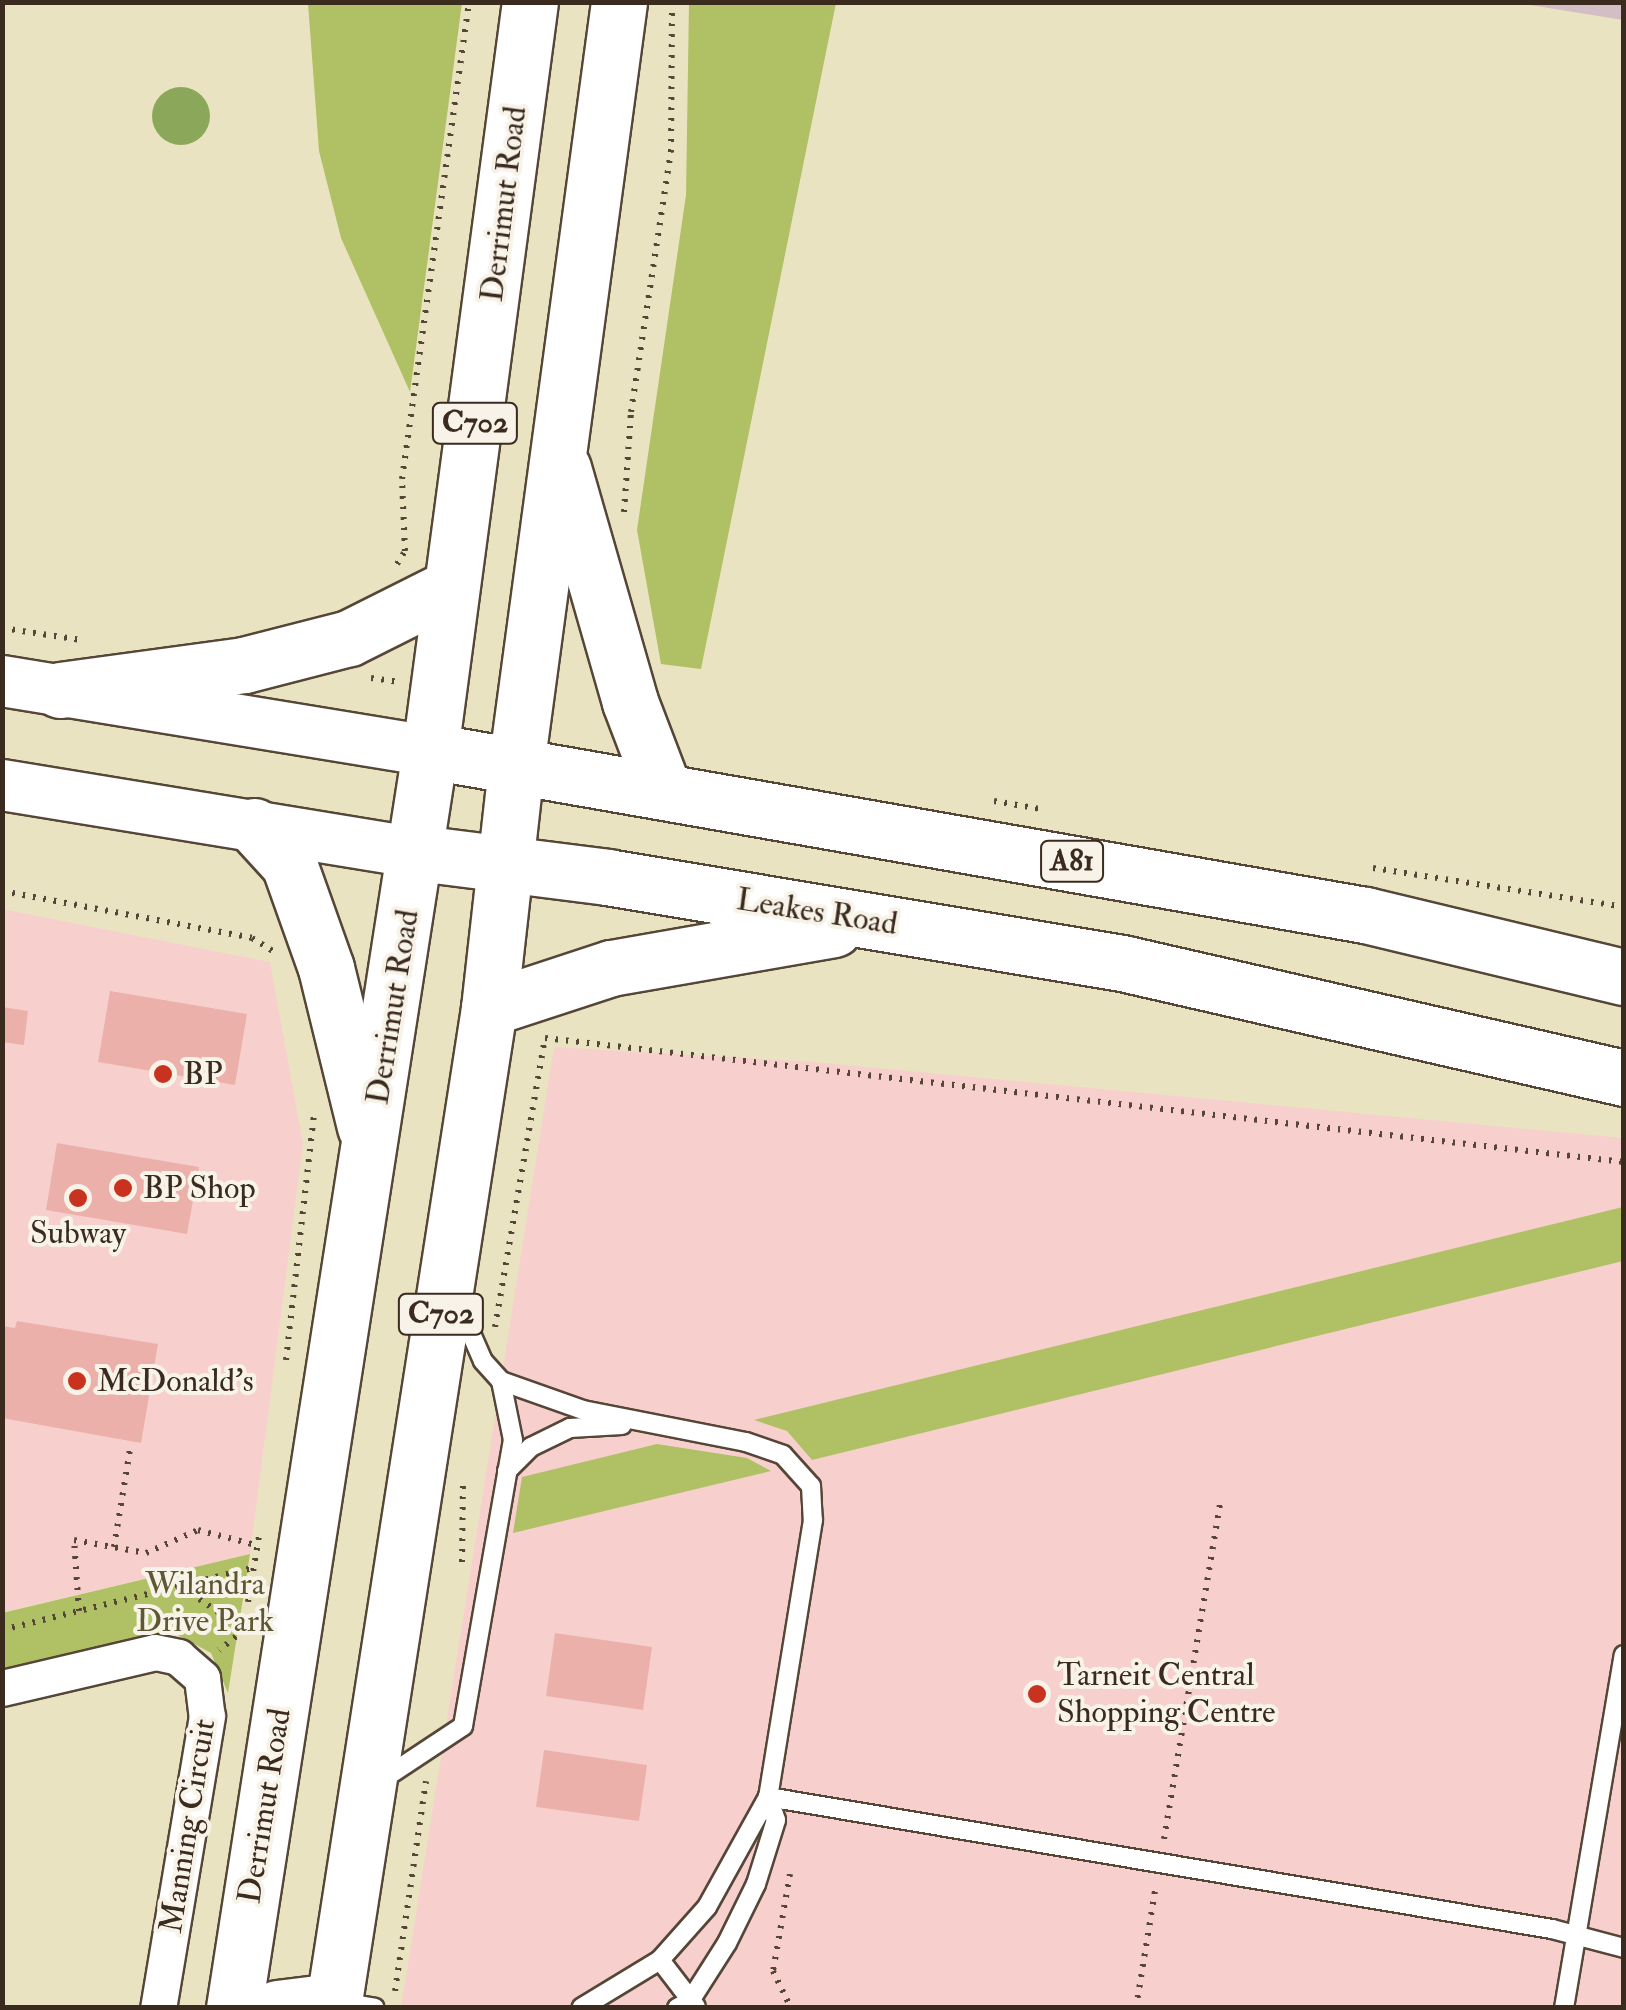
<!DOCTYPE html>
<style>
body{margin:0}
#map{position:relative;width:1626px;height:2010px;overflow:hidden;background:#eae3c2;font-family:"IM FELL Double Pica",serif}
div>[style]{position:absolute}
.built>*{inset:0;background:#f7d0ce}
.industrial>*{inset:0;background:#d2bec4}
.green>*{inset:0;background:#afc164}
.forest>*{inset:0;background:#8ba75a}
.round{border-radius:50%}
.building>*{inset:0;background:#ecb0aa}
.path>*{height:6px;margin-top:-3px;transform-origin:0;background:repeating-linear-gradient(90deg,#554637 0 2.5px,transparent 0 10.5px)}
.roads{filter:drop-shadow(2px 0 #554637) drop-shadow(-2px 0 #554637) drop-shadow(0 2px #554637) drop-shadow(0 -2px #554637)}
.lane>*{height:18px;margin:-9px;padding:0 9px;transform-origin:9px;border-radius:9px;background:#fff}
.street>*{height:35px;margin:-17.5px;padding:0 17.5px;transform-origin:17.5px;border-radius:17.5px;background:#fff}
.secondary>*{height:50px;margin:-25px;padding:0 25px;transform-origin:25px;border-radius:25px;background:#fff}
.primary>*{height:55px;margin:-27.5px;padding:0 27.5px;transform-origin:27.5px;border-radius:27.5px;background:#fff}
.highway>*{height:55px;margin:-27.5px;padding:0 27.5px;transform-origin:27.5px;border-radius:27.5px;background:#fff}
.dots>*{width:28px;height:28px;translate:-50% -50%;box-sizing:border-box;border:5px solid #f7f3e8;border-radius:50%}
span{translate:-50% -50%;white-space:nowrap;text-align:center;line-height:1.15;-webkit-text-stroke:8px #f7f3e8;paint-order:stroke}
.shield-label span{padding:2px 8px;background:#f7f3e8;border:2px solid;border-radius:8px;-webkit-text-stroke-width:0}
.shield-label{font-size:30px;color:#3b2a1e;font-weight:700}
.street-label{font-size:32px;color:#3b2a1e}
.poi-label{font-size:32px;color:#3b2a1e}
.left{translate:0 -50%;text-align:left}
.park-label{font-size:32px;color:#5e5733}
.frame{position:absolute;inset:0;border:5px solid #3b2a1e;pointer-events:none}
</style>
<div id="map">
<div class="built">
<i style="clip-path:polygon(2px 909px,270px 962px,303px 1144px,250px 1554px,3px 1612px)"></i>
<i style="clip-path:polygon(554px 1047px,814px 1062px,1623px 1138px,1623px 2007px,401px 2008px)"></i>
</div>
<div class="industrial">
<i style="clip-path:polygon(1518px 3px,1623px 3px,1623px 20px)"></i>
</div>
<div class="green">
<i style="clip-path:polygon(308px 3px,462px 3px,410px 392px,341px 238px,319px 151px)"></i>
<i style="clip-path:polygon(689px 3px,836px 3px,701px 669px,661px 664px,637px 530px,686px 195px)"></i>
<i style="clip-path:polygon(1623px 1207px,1623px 1261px,812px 1460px,787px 1431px,754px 1420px)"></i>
<i style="clip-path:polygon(657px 1444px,747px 1458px,771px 1471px,513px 1533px,522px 1477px)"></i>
<i style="clip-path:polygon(250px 1554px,228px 1693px,211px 1653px,174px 1633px,3px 1672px,2px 1613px)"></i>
</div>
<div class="forest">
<i class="round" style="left:152px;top:87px;width:58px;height:58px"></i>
</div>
<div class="building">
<i style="clip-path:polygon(110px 991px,247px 1014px,235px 1085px,98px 1062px)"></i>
<i style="clip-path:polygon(2px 1007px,28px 1011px,24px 1045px,2px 1042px)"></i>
<i style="clip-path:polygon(57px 1143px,199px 1167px,187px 1234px,46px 1210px)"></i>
<i style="clip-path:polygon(17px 1321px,158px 1344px,141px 1443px,2px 1418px,2px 1326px,15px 1328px)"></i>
<i style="clip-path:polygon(555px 1633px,652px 1647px,643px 1710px,546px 1696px)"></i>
<i style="clip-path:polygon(544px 1750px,647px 1765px,639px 1821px,536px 1807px)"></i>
</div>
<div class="path">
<i style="left:624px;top:512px;width:100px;rotate:-86deg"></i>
<i style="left:631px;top:412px;width:263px;rotate:-81.3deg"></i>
<i style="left:671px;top:152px;width:150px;rotate:-89.6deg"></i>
<i style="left:397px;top:564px;width:15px;rotate:-58deg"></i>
<i style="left:405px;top:551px;width:72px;rotate:-92.4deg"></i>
<i style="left:402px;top:479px;width:482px;rotate:-82deg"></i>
<i style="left:2px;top:628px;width:80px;rotate:8.6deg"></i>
<i style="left:371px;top:678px;width:27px;rotate:8deg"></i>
<i style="left:994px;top:801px;width:48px;rotate:9.7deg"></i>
<i style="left:1373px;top:868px;width:254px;rotate:8.8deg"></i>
<i style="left:2px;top:891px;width:254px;rotate:10.6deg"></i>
<i style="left:252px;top:938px;width:26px;rotate:32deg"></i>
<i style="left:495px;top:1327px;width:293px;rotate:-80.2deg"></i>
<i style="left:545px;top:1038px;width:1086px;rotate:6.56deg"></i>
<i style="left:286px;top:1360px;width:248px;rotate:-83.5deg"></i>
<i style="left:114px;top:1547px;width:99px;rotate:-80.7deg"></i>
<i style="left:462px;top:1562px;width:78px;rotate:-89.3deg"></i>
<i style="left:182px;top:1587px;width:75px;rotate:34.7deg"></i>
<i style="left:244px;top:1630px;width:32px;rotate:141deg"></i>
<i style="left:248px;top:1602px;width:73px;rotate:-80.5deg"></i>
<i style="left:79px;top:1611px;width:71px;rotate:-94deg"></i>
<i style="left:74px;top:1540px;width:73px;rotate:10.2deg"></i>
<i style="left:146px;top:1553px;width:57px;rotate:-23.9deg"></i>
<i style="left:198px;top:1530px;width:60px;rotate:14.5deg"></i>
<i style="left:2px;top:1630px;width:259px;rotate:-13.9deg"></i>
<i style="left:1164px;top:1839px;width:341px;rotate:-80.5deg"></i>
<i style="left:790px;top:1874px;width:98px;rotate:99.9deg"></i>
<i style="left:773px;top:1971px;width:41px;rotate:64.1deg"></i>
<i style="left:395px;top:1991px;width:212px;rotate:-81.6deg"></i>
<i style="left:1136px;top:2008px;width:125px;rotate:-80.8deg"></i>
</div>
<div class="roads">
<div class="lane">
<i style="left:459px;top:1306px;width:60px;rotate:66.4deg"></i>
<i style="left:483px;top:1361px;width:27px;rotate:48deg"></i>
<i style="left:501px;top:1381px;width:87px;rotate:19.5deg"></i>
<i style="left:583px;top:1410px;width:166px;rotate:11.1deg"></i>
<i style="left:746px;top:1442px;width:39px;rotate:19deg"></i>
<i style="left:783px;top:1455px;width:42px;rotate:47.9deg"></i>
<i style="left:811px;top:1486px;width:34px;rotate:87deg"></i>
<i style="left:813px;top:1520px;width:281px;rotate:99.2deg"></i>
<i style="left:768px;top:1797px;width:126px;rotate:119deg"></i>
<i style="left:707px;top:1907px;width:71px;rotate:131.6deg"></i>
<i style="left:660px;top:1960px;width:92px;rotate:148.7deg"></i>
<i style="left:507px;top:1471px;width:34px;rotate:-45deg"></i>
<i style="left:531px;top:1447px;width:43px;rotate:-26deg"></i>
<i style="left:570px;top:1428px;width:52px;rotate:-3.3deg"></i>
<i style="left:377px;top:1783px;width:103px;rotate:-33.5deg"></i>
<i style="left:463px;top:1726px;width:290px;rotate:-80.1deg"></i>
<i style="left:513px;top:1440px;width:60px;rotate:-101.5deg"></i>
<i style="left:768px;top:1797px;width:795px;rotate:9.56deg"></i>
<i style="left:1552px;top:1929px;width:74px;rotate:14.8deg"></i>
<i style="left:660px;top:1960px;width:59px;rotate:52.5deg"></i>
<i style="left:339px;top:2002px;width:36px;rotate:9deg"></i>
<i style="left:677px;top:2008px;width:15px;rotate:-28deg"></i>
<i style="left:690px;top:2001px;width:69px;rotate:-57.5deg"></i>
<i style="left:727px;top:1943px;width:66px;rotate:-63.8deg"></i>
<i style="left:756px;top:1884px;width:67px;rotate:-72.6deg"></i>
<i style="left:776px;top:1820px;width:24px;rotate:-109deg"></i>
<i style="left:1564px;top:2008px;width:358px;rotate:-80.4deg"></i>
</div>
<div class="street">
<i style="left:2px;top:1688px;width:157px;rotate:-13.2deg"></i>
<i style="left:155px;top:1652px;width:24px;rotate:12deg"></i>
<i style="left:178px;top:1657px;width:32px;rotate:41deg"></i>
<i style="left:202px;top:1678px;width:38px;rotate:83deg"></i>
<i style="left:207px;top:1716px;width:296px;rotate:99.5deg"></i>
</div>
<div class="secondary">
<i style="left:2px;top:681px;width:434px;rotate:9.3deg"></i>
<i style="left:2px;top:785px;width:422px;rotate:9.3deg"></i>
</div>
<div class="primary">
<i style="left:563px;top:468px;width:243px;rotate:74deg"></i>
<i style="left:630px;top:702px;width:95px;rotate:69.1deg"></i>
<i style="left:60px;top:690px;width:186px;rotate:-7.7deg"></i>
<i style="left:244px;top:665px;width:108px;rotate:-14.4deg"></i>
<i style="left:349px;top:638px;width:114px;rotate:-26.6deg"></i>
<i style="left:430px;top:751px;width:756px;rotate:-82.4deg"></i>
<i style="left:516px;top:766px;width:771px;rotate:-82.32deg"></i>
</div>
<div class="highway">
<i style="left:254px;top:826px;width:52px;rotate:47.4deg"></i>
<i style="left:289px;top:864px;width:110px;rotate:70.4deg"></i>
<i style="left:326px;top:968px;width:164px;rotate:76.2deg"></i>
<i style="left:418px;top:853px;width:191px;rotate:7.2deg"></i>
<i style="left:607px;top:877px;width:522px;rotate:9.48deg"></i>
<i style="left:1122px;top:963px;width:515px;rotate:12.9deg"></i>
<i style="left:489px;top:1008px;width:128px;rotate:-18.2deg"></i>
<i style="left:611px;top:968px;width:226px;rotate:-9.9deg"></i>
<i style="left:234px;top:2008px;width:1272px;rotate:-81.14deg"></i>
<i style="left:430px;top:751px;width:949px;rotate:9.95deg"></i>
<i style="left:1365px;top:915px;width:266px;rotate:13.5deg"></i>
<i style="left:277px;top:2008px;width:57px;rotate:-7deg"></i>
<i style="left:333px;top:2008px;width:1012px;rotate:-81.13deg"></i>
<i style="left:489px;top:1008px;width:244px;rotate:-83.6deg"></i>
</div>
</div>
<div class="dots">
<i style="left:163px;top:1074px;background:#c8321e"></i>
<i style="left:123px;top:1188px;background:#c8321e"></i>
<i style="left:78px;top:1198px;background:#c8321e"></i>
<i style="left:77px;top:1381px;background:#c8321e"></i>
<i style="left:1037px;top:1694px;background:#c8321e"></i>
</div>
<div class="shield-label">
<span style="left:475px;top:423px">C702</span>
<span style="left:1072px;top:861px">A81</span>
<span style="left:441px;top:1314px">C702</span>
</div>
<div class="street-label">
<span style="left:504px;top:204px;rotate:-83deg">Derrimut Road</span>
<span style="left:817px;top:912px;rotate:9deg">Leakes Road</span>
<span style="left:393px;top:1007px;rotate:-81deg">Derrimut Road</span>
<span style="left:265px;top:1806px;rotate:-81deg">Derrimut Road</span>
<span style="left:188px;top:1826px;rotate:-81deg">Manning Circuit</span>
</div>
<div class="poi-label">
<span class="left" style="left:183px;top:1074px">BP</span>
<span class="left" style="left:143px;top:1188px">BP Shop</span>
<span style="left:78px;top:1233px">Subway</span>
<span class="left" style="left:97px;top:1381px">McDonald's</span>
<span class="left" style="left:1057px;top:1694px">Tarneit Central<br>Shopping Centre</span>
</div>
<div class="park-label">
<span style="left:205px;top:1603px">Wilandra<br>Drive Park</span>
</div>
<div class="frame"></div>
</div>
